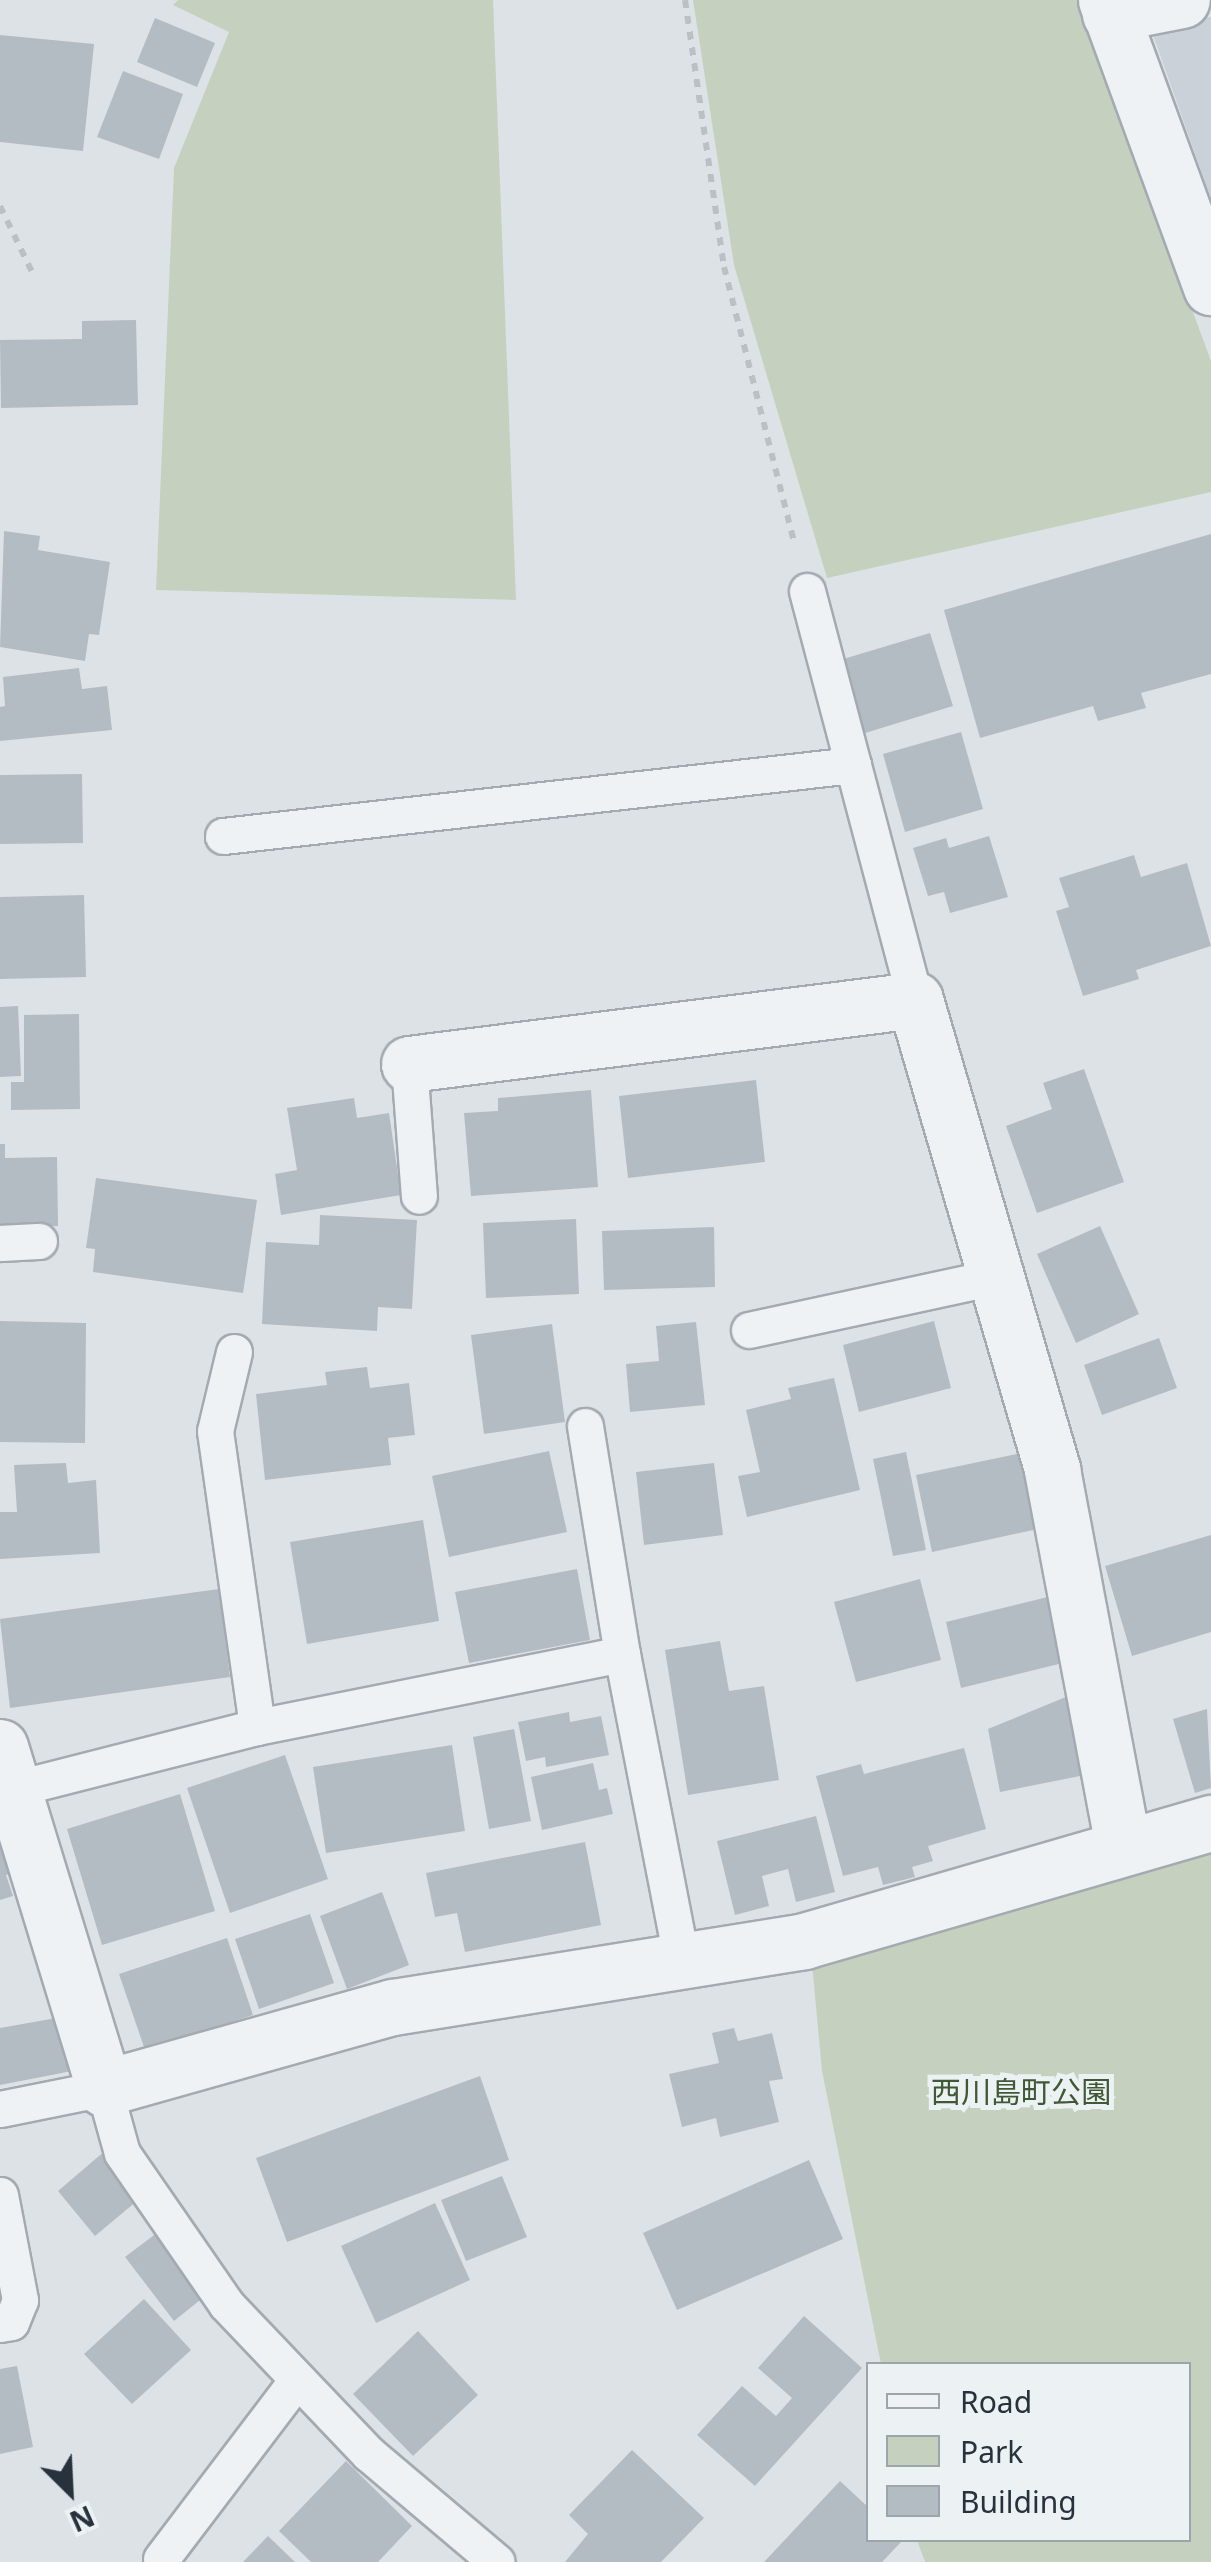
<!DOCTYPE html>
<meta charset="utf-8">
<style>
body{margin:0}
#map{position:relative;width:1211px;height:2562px;overflow:hidden;background:#dde2e7;font-family:"Noto Sans","Noto Sans JP",sans-serif}
div>[style]{position:absolute}
.built>*{inset:0;background:#cbd1d9}
.green>*{inset:0;background:#c5d1be}
.building>*{inset:0;background:#b4bcc3}
.path>*{height:6px;margin-top:-3px;transform-origin:0;background:repeating-linear-gradient(90deg,#bbc0c5 0 8px,transparent 0 16px)}
.roads{filter:drop-shadow(2px 0 #a3aab1) drop-shadow(-2px 0 #a3aab1) drop-shadow(0 2px #a3aab1) drop-shadow(0 -2px #a3aab1)}
.lane>*{height:35px;margin:-17.5px;padding:0 17.5px;transform-origin:17.5px;border-radius:17.5px;background:#eff2f5}
.street>*{height:55px;margin:-27.5px;padding:0 27.5px;transform-origin:27.5px;border-radius:27.5px;background:#eff2f5}
span{translate:-50% -50%;white-space:nowrap;text-align:center;line-height:1.15;-webkit-text-stroke:10px #ecf1f4;paint-order:stroke}
.park-label{font-size:30px;color:#405834}
.legend{position:absolute;left:866px;top:2362px;width:325px;height:180px;box-sizing:border-box;background:#ecf1f4;border:2px solid #9da5ab;margin:0;padding:12px 18px;list-style:none;font-size:30px;color:#27323d}
.legend li{display:flex;align-items:center;gap:20px;height:50px}
.legend b{width:50px;border:2px solid #9da5ab}
.north{position:absolute;left:20px;top:2442px;width:100px;height:100px;-webkit-text-stroke:8px #ecf1f4;paint-order:stroke;rotate:156deg;font-size:28px;font-weight:700;line-height:40px;text-align:center;color:#27323d}
.north::after{content:'';display:block;margin:auto;width:35px;height:45px;background:#27323d;clip-path:polygon(50% 0,100% 100%,50% 72%,0 100%)}
</style>
<div id="map">
<div class="built">
<i style="clip-path:polygon(1211px 17px,1211px 199px,1151px 29px)"></i>
</div>
<div class="green">
<i style="clip-path:polygon(178px 0,493px 0,516px 600px,156px 590px,174px 168px,229px 32px,173px 5px)"></i>
<i style="clip-path:polygon(693px 0,1078px 0,1211px 361px,1211px 492px,827px 578px,734px 265px)"></i>
<i style="clip-path:polygon(1211px 1840px,1211px 2562px,925px 2562px,917px 2540px,1188px 2540px,1188px 2364px,881px 2364px,822px 2071px,811px 1953px)"></i>
</div>
<div class="building">
<i style="clip-path:polygon(155px 18px,215px 43px,197px 87px,137px 62px)"></i>
<i style="clip-path:polygon(0 35px,94px 44px,83px 151px,0 142px)"></i>
<i style="clip-path:polygon(123px 71px,183px 94px,159px 159px,97px 137px)"></i>
<i style="clip-path:polygon(136px 320px,138px 405px,1px 408px,0 340px,82px 339px,82px 321px)"></i>
<i style="clip-path:polygon(4px 531px,40px 536px,38px 550px,110px 562px,99px 635px,89px 634px,85px 661px,0 647px)"></i>
<i style="clip-path:polygon(1211px 534px,1211px 674px,1141px 693px,1146px 708px,1098px 721px,1093px 706px,980px 738px,944px 610px)"></i>
<i style="clip-path:polygon(930px 633px,953px 706px,862px 734px,840px 660px)"></i>
<i style="clip-path:polygon(79px 668px,82px 689px,107px 686px,112px 730px,0 741px,0 707px,5px 706px,3px 677px)"></i>
<i style="clip-path:polygon(961px 732px,983px 809px,905px 832px,883px 754px)"></i>
<i style="clip-path:polygon(82px 774px,83px 843px,0 844px,0 775px)"></i>
<i style="clip-path:polygon(989px 836px,1008px 897px,950px 913px,944px 892px,928px 896px,913px 848px,946px 838px,949px 848px)"></i>
<i style="clip-path:polygon(1134px 855px,1141px 877px,1187px 863px,1211px 946px,1136px 970px,1139px 979px,1083px 996px,1056px 911px,1069px 907px,1059px 878px)"></i>
<i style="clip-path:polygon(84px 895px,86px 977px,0 979px,0 897px)"></i>
<i style="clip-path:polygon(18px 1006px,21px 1076px,0 1077px,0 1007px)"></i>
<i style="clip-path:polygon(79px 1014px,80px 1109px,11px 1110px,11px 1082px,24px 1082px,24px 1015px)"></i>
<i style="clip-path:polygon(1084px 1069px,1124px 1182px,1037px 1213px,1006px 1126px,1052px 1109px,1043px 1083px)"></i>
<i style="clip-path:polygon(756px 1080px,765px 1162px,628px 1178px,619px 1096px)"></i>
<i style="clip-path:polygon(591px 1090px,598px 1187px,471px 1196px,464px 1113px,498px 1111px,498px 1098px)"></i>
<i style="clip-path:polygon(354px 1098px,357px 1118px,389px 1113px,401px 1195px,281px 1215px,275px 1174px,297px 1170px,287px 1108px)"></i>
<i style="clip-path:polygon(0 1144px,5px 1144px,5px 1158px,57px 1157px,58px 1226px,0 1227px)"></i>
<i style="clip-path:polygon(96px 1178px,257px 1200px,243px 1293px,93px 1272px,95px 1249px,86px 1248px)"></i>
<i style="clip-path:polygon(320px 1215px,417px 1220px,412px 1309px,378px 1307px,377px 1331px,262px 1324px,266px 1242px,319px 1245px)"></i>
<i style="clip-path:polygon(576px 1219px,579px 1294px,486px 1298px,483px 1223px)"></i>
<i style="clip-path:polygon(1100px 1226px,1139px 1314px,1076px 1343px,1037px 1254px)"></i>
<i style="clip-path:polygon(714px 1227px,715px 1287px,604px 1290px,602px 1231px)"></i>
<i style="clip-path:polygon(0 1321px,86px 1323px,85px 1443px,0 1442px)"></i>
<i style="clip-path:polygon(934px 1321px,951px 1388px,859px 1412px,843px 1345px)"></i>
<i style="clip-path:polygon(696px 1322px,705px 1405px,630px 1412px,626px 1364px,659px 1361px,656px 1326px)"></i>
<i style="clip-path:polygon(552px 1324px,565px 1422px,484px 1434px,471px 1335px)"></i>
<i style="clip-path:polygon(1159px 1338px,1177px 1388px,1102px 1415px,1084px 1365px)"></i>
<i style="clip-path:polygon(367px 1367px,370px 1388px,409px 1383px,415px 1435px,388px 1438px,391px 1465px,265px 1480px,256px 1394px,327px 1385px,325px 1372px)"></i>
<i style="clip-path:polygon(834px 1378px,860px 1490px,747px 1517px,738px 1476px,760px 1472px,746px 1410px,791px 1399px,788px 1388px)"></i>
<i style="clip-path:polygon(549px 1451px,567px 1532px,449px 1557px,432px 1476px)"></i>
<i style="clip-path:polygon(906px 1452px,926px 1550px,893px 1556px,873px 1459px)"></i>
<i style="clip-path:polygon(1022px 1453px,1038px 1529px,932px 1552px,916px 1475px)"></i>
<i style="clip-path:polygon(66px 1463px,68px 1483px,96px 1480px,100px 1553px,0 1559px,0 1512px,17px 1512px,14px 1465px)"></i>
<i style="clip-path:polygon(714px 1463px,723px 1535px,644px 1545px,636px 1472px)"></i>
<i style="clip-path:polygon(423px 1520px,439px 1621px,307px 1644px,290px 1542px)"></i>
<i style="clip-path:polygon(1211px 1535px,1211px 1632px,1132px 1656px,1105px 1566px)"></i>
<i style="clip-path:polygon(577px 1569px,590px 1640px,469px 1663px,455px 1592px)"></i>
<i style="clip-path:polygon(920px 1579px,941px 1660px,856px 1682px,834px 1602px)"></i>
<i style="clip-path:polygon(219px 1589px,230px 1677px,10px 1708px,0 1619px)"></i>
<i style="clip-path:polygon(1056px 1595px,1071px 1661px,961px 1688px,946px 1622px)"></i>
<i style="clip-path:polygon(720px 1641px,729px 1691px,764px 1686px,779px 1780px,688px 1795px,665px 1650px)"></i>
<i style="clip-path:polygon(1073px 1694px,1090px 1774px,1000px 1792px,988px 1729px)"></i>
<i style="clip-path:polygon(1207px 1709px,1211px 1788px,1195px 1793px,1173px 1719px)"></i>
<i style="clip-path:polygon(569px 1712px,570px 1722px,601px 1716px,609px 1755px,546px 1767px,545px 1757px,526px 1761px,518px 1722px)"></i>
<i style="clip-path:polygon(514px 1729px,531px 1821px,489px 1829px,473px 1737px)"></i>
<i style="clip-path:polygon(452px 1745px,465px 1831px,326px 1853px,313px 1767px)"></i>
<i style="clip-path:polygon(964px 1748px,986px 1829px,928px 1846px,933px 1861px,912px 1867px,915px 1877px,883px 1885px,878px 1867px,843px 1876px,816px 1776px,861px 1764px,864px 1774px)"></i>
<i style="clip-path:polygon(285px 1755px,328px 1879px,230px 1913px,187px 1788px)"></i>
<i style="clip-path:polygon(593px 1763px,599px 1790px,607px 1788px,613px 1814px,542px 1830px,531px 1777px)"></i>
<i style="clip-path:polygon(180px 1794px,215px 1911px,102px 1945px,67px 1829px)"></i>
<i style="clip-path:polygon(816px 1816px,835px 1892px,796px 1902px,788px 1869px,762px 1876px,769px 1906px,735px 1915px,717px 1841px)"></i>
<i style="clip-path:polygon(0 1826px,16px 1871px,6px 1875px,13px 1896px,0 1900px)"></i>
<i style="clip-path:polygon(585px 1842px,601px 1925px,465px 1952px,457px 1913px,435px 1917px,426px 1873px)"></i>
<i style="clip-path:polygon(382px 1892px,409px 1965px,347px 1989px,320px 1916px)"></i>
<i style="clip-path:polygon(310px 1914px,334px 1983px,259px 2009px,235px 1939px)"></i>
<i style="clip-path:polygon(227px 1938px,253px 2015px,145px 2050px,119px 1974px)"></i>
<i style="clip-path:polygon(62px 2017px,72px 2071px,0 2085px,0 2028px)"></i>
<i style="clip-path:polygon(734px 2028px,738px 2041px,772px 2033px,783px 2079px,769px 2081px,779px 2122px,720px 2137px,716px 2118px,682px 2127px,669px 2074px,719px 2063px,712px 2033px)"></i>
<i style="clip-path:polygon(480px 2076px,509px 2160px,287px 2242px,256px 2158px)"></i>
<i style="clip-path:polygon(106px 2150px,144px 2195px,95px 2236px,58px 2191px)"></i>
<i style="clip-path:polygon(809px 2160px,843px 2239px,677px 2310px,643px 2233px)"></i>
<i style="clip-path:polygon(502px 2176px,527px 2237px,466px 2261px,441px 2200px)"></i>
<i style="clip-path:polygon(435px 2203px,470px 2280px,376px 2323px,341px 2246px)"></i>
<i style="clip-path:polygon(162px 2229px,210px 2292px,174px 2321px,125px 2257px)"></i>
<i style="clip-path:polygon(144px 2299px,191px 2350px,132px 2404px,84px 2354px)"></i>
<i style="clip-path:polygon(804px 2316px,862px 2368px,755px 2486px,697px 2435px,742px 2386px,776px 2416px,792px 2398px,758px 2368px)"></i>
<i style="clip-path:polygon(418px 2331px,478px 2395px,413px 2456px,353px 2394px)"></i>
<i style="clip-path:polygon(17px 2366px,33px 2447px,0 2454px,0 2369px)"></i>
<i style="clip-path:polygon(632px 2450px,704px 2518px,661px 2562px,565px 2562px,588px 2534px,569px 2515px)"></i>
<i style="clip-path:polygon(346px 2461px,412px 2526px,378px 2562px,311px 2562px,279px 2531px)"></i>
<i style="clip-path:polygon(840px 2481px,868px 2507px,868px 2540px,903px 2540px,882px 2562px,764px 2562px)"></i>
<i style="clip-path:polygon(268px 2536px,295px 2562px,243px 2562px)"></i>
</div>
<div class="path">
<i style="left:685px;top:0;width:270px;rotate:81.7deg"></i>
<i style="left:724px;top:267px;width:284px;rotate:75.7deg"></i>
<i style="left:0;top:206px;width:73px;rotate:64.1deg"></i>
</div>
<div class="roads">
<div class="lane">
<i style="left:807px;top:591px;width:423px;rotate:75.2deg"></i>
<i style="left:223px;top:836px;width:634px;rotate:-6.43deg"></i>
<i style="left:409px;top:1064px;width:132px;rotate:85.7deg"></i>
<i style="left:0;top:1243px;width:39px;rotate:-3deg"></i>
<i style="left:749px;top:1330px;width:252px;rotate:-12.2deg"></i>
<i style="left:234px;top:1352px;width:81px;rotate:103.5deg"></i>
<i style="left:215px;top:1431px;width:299px;rotate:81.9deg"></i>
<i style="left:585px;top:1426px;width:231px;rotate:80.8deg"></i>
<i style="left:622px;top:1654px;width:314px;rotate:79deg"></i>
<i style="left:13px;top:1789px;width:252px;rotate:-14.3deg"></i>
<i style="left:257px;top:1727px;width:372px;rotate:-11.3deg"></i>
<i style="left:0;top:2109px;width:106px;rotate:-11.4deg"></i>
<i style="left:104px;top:2088px;width:67px;rotate:74.5deg"></i>
<i style="left:122px;top:2153px;width:183px;rotate:55.4deg"></i>
<i style="left:226px;top:2304px;width:207px;rotate:46.4deg"></i>
<i style="left:369px;top:2454px;width:167px;rotate:40.2deg"></i>
<i style="left:0;top:2195px;width:107px;rotate:79.2deg"></i>
<i style="left:20px;top:2300px;width:24px;rotate:112deg"></i>
<i style="left:11px;top:2322px;width:11px;rotate:170deg"></i>
<i style="left:161px;top:2559px;width:225px;rotate:-52.8deg"></i>
</div>
<div class="street">
<i style="left:1106px;top:0;width:306px;rotate:69.9deg"></i>
<i style="left:1110px;top:14px;width:73px;rotate:-11deg"></i>
<i style="left:409px;top:1064px;width:510px;rotate:-7.21deg"></i>
<i style="left:915px;top:1000px;width:490px;rotate:73.7deg"></i>
<i style="left:1052px;top:1470px;width:384px;rotate:79.3deg"></i>
<i style="left:0;top:1747px;width:357px;rotate:73deg"></i>
<i style="left:104px;top:2088px;width:300px;rotate:-15.7deg"></i>
<i style="left:393px;top:2007px;width:416px;rotate:-9.1deg"></i>
<i style="left:804px;top:1941px;width:424px;rotate:-16.2deg"></i>
</div>
</div>
<div class="park-label">
<span style="left:1021px;top:2092px">西川島町公園</span>
</div>
<ul class="legend">
<li><b style="height:12px;background:#eff2f5"></b>Road</li>
<li><b style="height:28px;background:#c5d1be"></b>Park</li>
<li><b style="height:28px;background:#b4bcc3"></b>Building</li>
</ul>
<div class="north">N</div>
</div>
